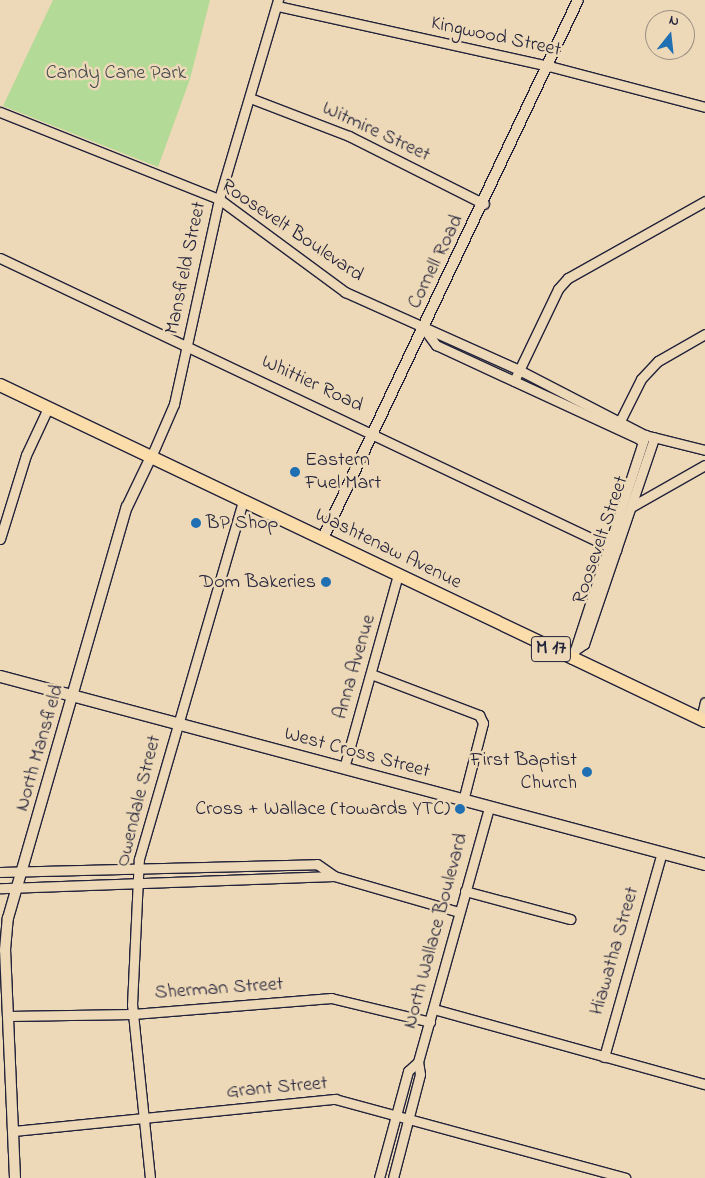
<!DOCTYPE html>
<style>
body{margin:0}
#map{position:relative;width:705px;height:1178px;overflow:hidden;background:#edd9b7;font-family:"Indie Flower",sans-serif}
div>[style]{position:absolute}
.green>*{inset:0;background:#b3da96}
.roads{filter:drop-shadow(1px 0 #22223b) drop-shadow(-1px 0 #22223b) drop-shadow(0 1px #22223b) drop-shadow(0 -1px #22223b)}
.minor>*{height:9px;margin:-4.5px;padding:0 4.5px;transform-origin:4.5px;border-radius:4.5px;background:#edd9b7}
.tertiary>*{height:10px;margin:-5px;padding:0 5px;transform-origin:5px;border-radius:5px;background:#edd9b7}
.secondary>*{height:11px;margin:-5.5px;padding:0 5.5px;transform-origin:5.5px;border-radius:5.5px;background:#edd9b7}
.primary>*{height:12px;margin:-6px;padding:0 6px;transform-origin:6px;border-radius:6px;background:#fbddab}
.dots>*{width:14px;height:14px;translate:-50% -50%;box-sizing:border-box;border:2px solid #edd9b7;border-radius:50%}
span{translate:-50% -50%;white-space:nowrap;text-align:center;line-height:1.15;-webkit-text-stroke:5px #edd9b7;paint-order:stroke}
.shield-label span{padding:1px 4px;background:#edd9b7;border:1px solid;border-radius:4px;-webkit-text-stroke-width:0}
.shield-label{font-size:19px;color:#22223b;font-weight:700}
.street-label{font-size:20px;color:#22223b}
.park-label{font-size:20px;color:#3f474d}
.poi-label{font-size:20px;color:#22223b}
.left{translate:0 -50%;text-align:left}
.right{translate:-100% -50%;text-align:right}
.north{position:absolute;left:645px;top:10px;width:50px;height:50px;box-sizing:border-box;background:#edd9b7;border:1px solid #9c9085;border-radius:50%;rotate:16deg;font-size:14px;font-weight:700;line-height:20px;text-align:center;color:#22223b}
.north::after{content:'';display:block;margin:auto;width:18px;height:22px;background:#1f6fb2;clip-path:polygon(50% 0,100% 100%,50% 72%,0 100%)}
</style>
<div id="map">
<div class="green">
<i style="clip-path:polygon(53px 0,210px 0,190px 79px,158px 167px,3px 106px)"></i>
</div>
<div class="roads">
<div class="minor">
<i style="left:278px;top:6px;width:278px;rotate:12.5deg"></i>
<i style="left:549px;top:66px;width:161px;rotate:14.7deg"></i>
<i style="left:250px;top:98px;width:106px;rotate:21deg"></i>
<i style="left:349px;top:136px;width:151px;rotate:26.7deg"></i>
<i style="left:0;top:112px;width:236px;rotate:21.7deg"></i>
<i style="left:219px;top:199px;width:157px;rotate:36.4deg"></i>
<i style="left:345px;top:292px;width:191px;rotate:24.1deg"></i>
<i style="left:519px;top:370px;width:142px;rotate:27.3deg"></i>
<i style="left:645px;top:435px;width:62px;rotate:14deg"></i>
<i style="left:0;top:258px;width:682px;rotate:25.36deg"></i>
<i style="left:425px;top:330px;width:19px;rotate:54deg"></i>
<i style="left:436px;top:345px;width:224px;rotate:24.8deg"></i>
<i style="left:639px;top:439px;width:7px;rotate:-34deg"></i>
<i style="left:514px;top:381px;width:102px;rotate:-64.4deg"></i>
<i style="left:558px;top:289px;width:15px;rotate:-48deg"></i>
<i style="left:568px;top:278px;width:157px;rotate:-29.3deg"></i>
<i style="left:619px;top:423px;width:49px;rotate:-63.4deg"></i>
<i style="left:641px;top:379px;width:25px;rotate:-47deg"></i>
<i style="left:658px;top:361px;width:54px;rotate:-29.9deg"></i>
<i style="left:151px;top:457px;width:58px;rotate:-66.5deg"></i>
<i style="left:174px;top:404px;width:210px;rotate:-77.6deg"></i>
<i style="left:219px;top:199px;width:208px;rotate:-73.5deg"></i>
<i style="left:631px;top:507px;width:85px;rotate:-29.6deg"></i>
<i style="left:0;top:539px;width:88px;rotate:-72.8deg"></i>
<i style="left:26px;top:455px;width:52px;rotate:-64.9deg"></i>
<i style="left:575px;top:650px;width:11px;rotate:-34deg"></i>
<i style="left:584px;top:644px;width:218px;rotate:-71.2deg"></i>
<i style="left:572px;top:659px;width:236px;rotate:-71.9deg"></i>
<i style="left:371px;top:674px;width:116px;rotate:20.8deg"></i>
<i style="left:479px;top:715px;width:9px;rotate:63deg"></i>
<i style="left:483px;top:723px;width:81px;rotate:104.4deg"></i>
<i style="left:701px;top:719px;width:17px;rotate:-77deg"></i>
<i style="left:344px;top:768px;width:200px;rotate:-74.4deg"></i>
<i style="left:0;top:872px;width:317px;rotate:-1.4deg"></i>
<i style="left:317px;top:864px;width:21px;rotate:35deg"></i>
<i style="left:334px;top:876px;width:334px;rotate:177.9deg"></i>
<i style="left:334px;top:876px;width:130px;rotate:16.1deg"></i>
<i style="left:465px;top:891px;width:109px;rotate:14.9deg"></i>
<i style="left:434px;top:1009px;width:281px;rotate:15.5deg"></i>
<i style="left:8px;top:1016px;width:125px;rotate:-0.9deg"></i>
<i style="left:133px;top:1014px;width:199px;rotate:-4.6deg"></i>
<i style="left:331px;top:998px;width:102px;rotate:13.6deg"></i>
<i style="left:604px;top:1057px;width:210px;rotate:-74.2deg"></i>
<i style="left:13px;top:1131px;width:324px;rotate:-5.7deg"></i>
<i style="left:335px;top:1099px;width:301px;rotate:15.2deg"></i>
<i style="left:150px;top:1178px;width:174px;rotate:-95.9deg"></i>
<i style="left:132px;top:1005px;width:146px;rotate:-87.3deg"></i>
<i style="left:139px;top:859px;width:373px;rotate:-73.8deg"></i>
<i style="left:379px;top:1178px;width:111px;rotate:-74.8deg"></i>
<i style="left:408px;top:1071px;width:13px;rotate:-42deg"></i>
<i style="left:393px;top:1178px;width:107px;rotate:-75.4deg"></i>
<i style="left:420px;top:1074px;width:12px;rotate:-99deg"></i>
<i style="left:418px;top:1062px;width:264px;rotate:-74.4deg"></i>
</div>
<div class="tertiary">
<i style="left:323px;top:538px;width:595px;rotate:-64.64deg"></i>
<i style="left:15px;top:1178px;width:228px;rotate:-92.5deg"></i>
<i style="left:5px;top:950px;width:32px;rotate:-85deg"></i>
<i style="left:8px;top:918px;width:428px;rotate:-73.9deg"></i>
<i style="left:127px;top:507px;width:55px;rotate:-64.4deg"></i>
</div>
<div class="secondary">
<i style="left:0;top:676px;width:730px;rotate:14.93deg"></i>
</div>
<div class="primary">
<i style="left:0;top:385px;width:781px;rotate:25.48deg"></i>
</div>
</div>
<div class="dots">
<i style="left:295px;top:472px;background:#1f6fb2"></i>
<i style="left:196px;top:523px;background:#1f6fb2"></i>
<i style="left:326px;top:582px;background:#1f6fb2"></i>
<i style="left:587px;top:772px;background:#1f6fb2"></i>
<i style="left:460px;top:809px;background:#1f6fb2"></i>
</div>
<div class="shield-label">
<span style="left:551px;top:649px">M 17</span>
</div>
<div class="street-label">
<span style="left:496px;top:37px;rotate:12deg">Kingwood Street</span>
<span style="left:376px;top:132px;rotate:25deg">Witmire Street</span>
<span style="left:292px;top:231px;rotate:34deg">Roosevelt Boulevard</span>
<span style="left:436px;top:262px;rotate:-64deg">Cornell Road</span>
<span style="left:186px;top:268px;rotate:-78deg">Mansfield Street</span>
<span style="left:312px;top:384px;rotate:25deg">Whittier Road</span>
<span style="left:601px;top:540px;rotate:-71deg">Roosevelt Street</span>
<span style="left:388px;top:549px;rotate:26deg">Washtenaw Avenue</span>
<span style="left:355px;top:667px;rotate:-74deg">Anna Avenue</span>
<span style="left:40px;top:748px;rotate:-74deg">North Mansfield</span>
<span style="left:357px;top:753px;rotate:15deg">West Cross Street</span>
<span style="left:139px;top:801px;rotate:-76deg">Owendale Street</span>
<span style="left:436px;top:931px;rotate:-75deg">North Wallace Boulevard</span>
<span style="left:615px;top:951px;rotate:-74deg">Hiawatha Street</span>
<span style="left:219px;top:989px;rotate:-4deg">Sherman Street</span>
<span style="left:277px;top:1088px;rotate:-5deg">Grant Street</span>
</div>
<div class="park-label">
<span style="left:116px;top:73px">Candy Cane Park</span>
</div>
<div class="poi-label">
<span class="left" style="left:305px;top:472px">Eastern<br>Fuel Mart</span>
<span class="left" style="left:206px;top:523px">BP Shop</span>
<span class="right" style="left:316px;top:582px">Dom Bakeries</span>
<span class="right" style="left:577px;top:772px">First Baptist<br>Church</span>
<span class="right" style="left:450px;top:809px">Cross + Wallace (towards YTC)</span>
</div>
<div class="north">N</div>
</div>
